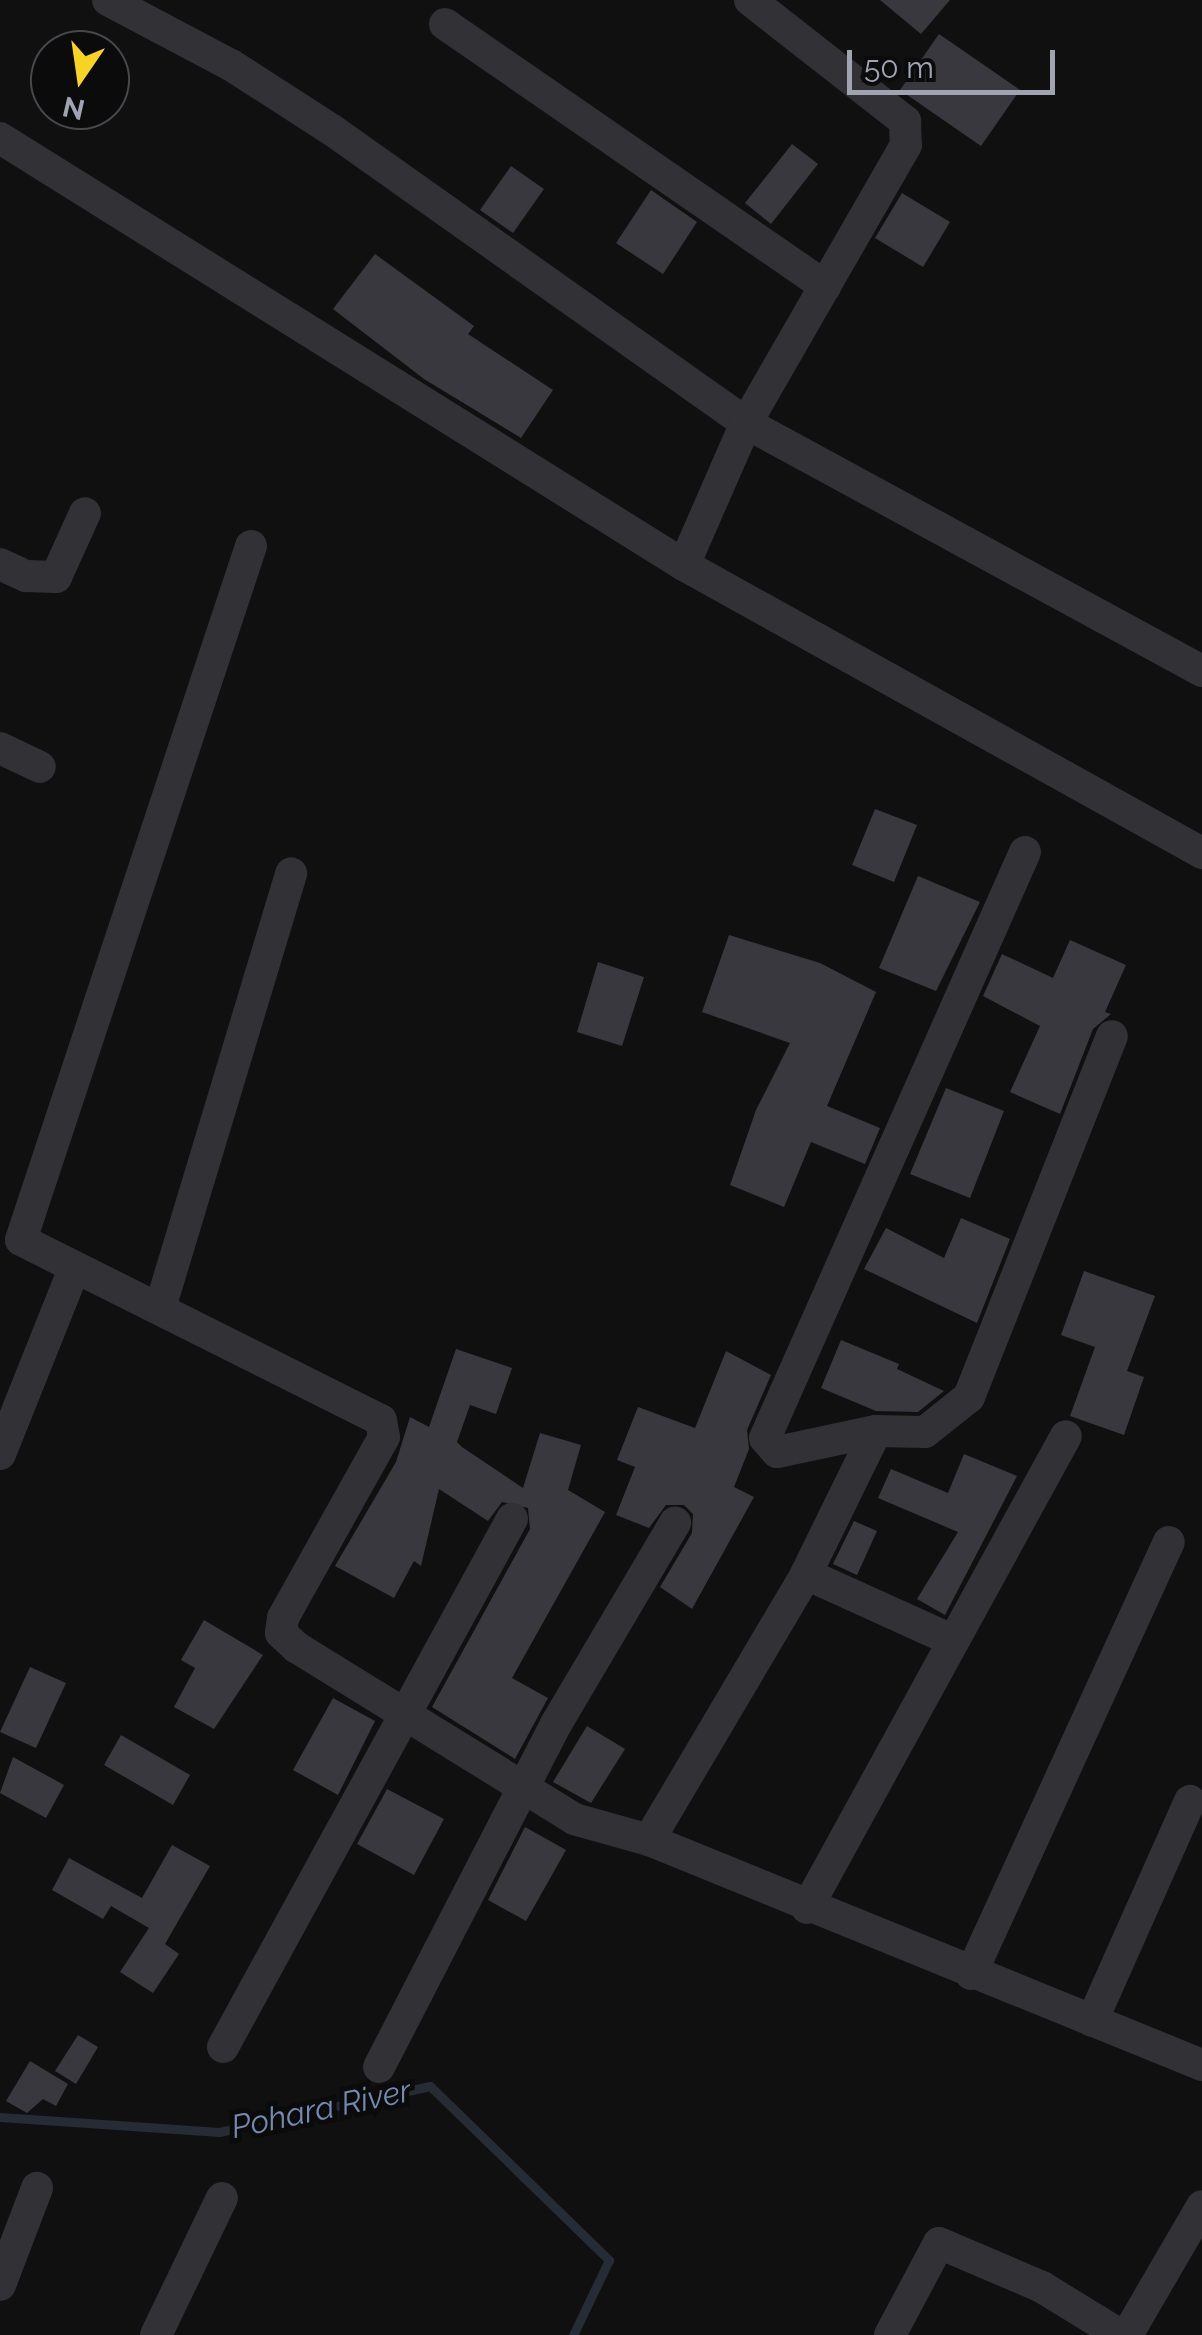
<!DOCTYPE html>
<style>
body{margin:0}
#map{position:relative;width:1202px;height:2335px;overflow:hidden;background:#101011;font-family:Raleway,sans-serif}
div>[style]{position:absolute}
.stream>*{height:9px;margin:-4.5px;padding:0 4.5px;transform-origin:4.5px;border-radius:4.5px;background:#262c35}
.building>*{inset:0;background:#39383e}
.minor>*{height:32px;margin:-16px;padding:0 16px;transform-origin:16px;border-radius:16px;background:#313136}
span{translate:-50% -50%;white-space:nowrap;text-align:center;line-height:1.15;-webkit-text-stroke:10px #0b0b0c;paint-order:stroke}
.water-label{font-size:32px;color:#758ab0;font-style:italic}
.north{position:absolute;left:30px;top:30px;width:100px;height:100px;box-sizing:border-box;background:#0b0b0c;border:2px solid #47484e;border-radius:50%;rotate:193deg;font-size:28px;font-weight:700;line-height:40px;text-align:center;color:#a0a3b2}
.north::after{content:'';display:block;margin:auto;width:35px;height:45px;background:#f7d422;clip-path:polygon(50% 0,100% 100%,50% 72%,0 100%)}
.scale{position:absolute;left:847px;top:50px;width:208px;height:45px;box-sizing:border-box;border:5px solid #a0a3b2;border-top:0;padding-left:12px;font-size:30px;line-height:35px;white-space:nowrap;color:#a0a3b2;-webkit-text-stroke:8px #0b0b0c;paint-order:stroke}
</style>
<div id="map">
<div class="stream">
<i style="left:0;top:2117px;width:220px;rotate:3.9deg"></i>
<i style="left:219px;top:2132px;width:216px;rotate:-12.3deg"></i>
<i style="left:430px;top:2086px;width:250px;rotate:44.2deg"></i>
<i style="left:609px;top:2260px;width:83px;rotate:115.6deg"></i>
</div>
<div class="building">
<i style="clip-path:polygon(880px 0,950px 0,921px 34px)"></i>
<i style="clip-path:polygon(939px 34px,1020px 90px,981px 146px,900px 90px)"></i>
<i style="clip-path:polygon(792px 144px,818px 164px,771px 224px,745px 203px)"></i>
<i style="clip-path:polygon(511px 166px,544px 189px,513px 233px,480px 210px)"></i>
<i style="clip-path:polygon(651px 190px,697px 222px,663px 274px,616px 243px)"></i>
<i style="clip-path:polygon(902px 193px,950px 222px,923px 267px,875px 238px)"></i>
<i style="clip-path:polygon(375px 254px,474px 326px,468px 334px,553px 390px,521px 438px,424px 379px,333px 309px)"></i>
<i style="clip-path:polygon(875px 809px,917px 825px,894px 882px,852px 865px)"></i>
<i style="clip-path:polygon(918px 876px,980px 902px,936px 991px,879px 968px)"></i>
<i style="clip-path:polygon(729px 935px,820px 963px,876px 992px,827px 1106px,880px 1128px,865px 1164px,811px 1142px,784px 1207px,730px 1185px,756px 1110px,790px 1043px,702px 1012px)"></i>
<i style="clip-path:polygon(1070px 940px,1126px 965px,1105px 1012px,1111px 1014px,1093px 1029px,1060px 1114px,1010px 1092px,1040px 1026px,983px 996px,1002px 954px,1053px 978px)"></i>
<i style="clip-path:polygon(598px 962px,644px 977px,622px 1046px,577px 1032px)"></i>
<i style="clip-path:polygon(946px 1088px,1004px 1111px,970px 1198px,910px 1174px)"></i>
<i style="clip-path:polygon(961px 1218px,1010px 1239px,977px 1323px,864px 1269px,886px 1228px,944px 1258px)"></i>
<i style="clip-path:polygon(1084px 1271px,1155px 1296px,1127px 1371px,1144px 1377px,1124px 1435px,1070px 1416px,1095px 1347px,1061px 1335px)"></i>
<i style="clip-path:polygon(841px 1340px,899px 1364px,897px 1369px,944px 1391px,918px 1412px,876px 1411px,821px 1388px)"></i>
<i style="clip-path:polygon(456px 1349px,512px 1368px,496px 1414px,470px 1405px,457px 1442px,462px 1447px,523px 1488px,540px 1433px,581px 1445px,568px 1490px,605px 1512px,512px 1678px,548px 1698px,515px 1759px,432px 1707px,530px 1529px,528px 1508px,502px 1502px,488px 1521px,439px 1489px,421px 1566px,414px 1561px,394px 1598px,335px 1566px,396px 1462px,410px 1417px,429px 1427px)"></i>
<i style="clip-path:polygon(726px 1351px,771px 1375px,747px 1430px,749px 1449px,734px 1487px,754px 1497px,692px 1609px,660px 1587px,692px 1533px,693px 1514px,684px 1505px,666px 1505px,649px 1528px,616px 1515px,635px 1467px,617px 1460px,638px 1407px,695px 1428px)"></i>
<i style="clip-path:polygon(964px 1454px,1017px 1476px,945px 1615px,917px 1599px,958px 1532px,878px 1498px,891px 1469px,948px 1493px)"></i>
<i style="clip-path:polygon(854px 1521px,877px 1531px,857px 1575px,833px 1564px)"></i>
<i style="clip-path:polygon(204px 1620px,263px 1655px,214px 1729px,174px 1707px,195px 1668px,181px 1660px)"></i>
<i style="clip-path:polygon(30px 1667px,66px 1683px,36px 1748px,0 1732px)"></i>
<i style="clip-path:polygon(333px 1698px,375px 1721px,338px 1795px,293px 1770px)"></i>
<i style="clip-path:polygon(587px 1726px,625px 1749px,591px 1803px,553px 1782px)"></i>
<i style="clip-path:polygon(121px 1735px,190px 1775px,173px 1805px,104px 1765px)"></i>
<i style="clip-path:polygon(13px 1757px,64px 1785px,46px 1818px,0 1793px)"></i>
<i style="clip-path:polygon(387px 1789px,444px 1819px,414px 1875px,357px 1844px)"></i>
<i style="clip-path:polygon(525px 1827px,566px 1850px,526px 1921px,488px 1900px)"></i>
<i style="clip-path:polygon(172px 1845px,210px 1866px,165px 1944px,179px 1954px,153px 1993px,120px 1972px,149px 1928px,111px 1906px,103px 1919px,52px 1890px,69px 1858px,142px 1898px)"></i>
<i style="clip-path:polygon(78px 2035px,98px 2047px,76px 2084px,55px 2071px)"></i>
<i style="clip-path:polygon(30px 2061px,68px 2084px,56px 2106px,43px 2099px,27px 2113px,6px 2101px)"></i>
</div>
<div class="minor">
<i style="left:108px;top:0;width:139px;rotate:27.9deg"></i>
<i style="left:231px;top:65px;width:120px;rotate:32.8deg"></i>
<i style="left:332px;top:130px;width:507px;rotate:35.29deg"></i>
<i style="left:746px;top:423px;width:155px;rotate:113.6deg"></i>
<i style="left:684px;top:565px;width:593px;rotate:29.07deg"></i>
<i style="left:750px;top:0;width:197px;rotate:38deg"></i>
<i style="left:905px;top:121px;width:24px;rotate:88deg"></i>
<i style="left:906px;top:145px;width:321px;rotate:119.9deg"></i>
<i style="left:746px;top:423px;width:519px;rotate:28.54deg"></i>
<i style="left:445px;top:24px;width:462px;rotate:34.6deg"></i>
<i style="left:0;top:138px;width:806px;rotate:31.98deg"></i>
<i style="left:251px;top:546px;width:731px;rotate:108.34deg"></i>
<i style="left:21px;top:1240px;width:402px;rotate:26.6deg"></i>
<i style="left:381px;top:1420px;width:17px;rotate:80deg"></i>
<i style="left:384px;top:1437px;width:207px;rotate:119.2deg"></i>
<i style="left:283px;top:1618px;width:15px;rotate:98deg"></i>
<i style="left:281px;top:1633px;width:21px;rotate:43deg"></i>
<i style="left:296px;top:1647px;width:327px;rotate:31.7deg"></i>
<i style="left:574px;top:1819px;width:78px;rotate:15.6deg"></i>
<i style="left:649px;top:1840px;width:597px;rotate:22.14deg"></i>
<i style="left:0;top:564px;width:29px;rotate:25deg"></i>
<i style="left:26px;top:576px;width:30px;rotate:2deg"></i>
<i style="left:56px;top:577px;width:70px;rotate:-65.6deg"></i>
<i style="left:0;top:748px;width:44px;rotate:25.4deg"></i>
<i style="left:160px;top:1308px;width:454px;rotate:-73.2deg"></i>
<i style="left:876px;top:1431px;width:101px;rotate:168deg"></i>
<i style="left:777px;top:1452px;width:18px;rotate:-131deg"></i>
<i style="left:765px;top:1438px;width:641px;rotate:-66.07deg"></i>
<i style="left:0;top:1454px;width:199px;rotate:-68.2deg"></i>
<i style="left:806px;top:1574px;width:162px;rotate:24.4deg"></i>
<i style="left:649px;top:1840px;width:309px;rotate:-59.4deg"></i>
<i style="left:806px;top:1574px;width:159px;rotate:-63.9deg"></i>
<i style="left:876px;top:1431px;width:49px;rotate:1.2deg"></i>
<i style="left:925px;top:1432px;width:56px;rotate:-38.5deg"></i>
<i style="left:969px;top:1397px;width:388px;rotate:-68.4deg"></i>
<i style="left:807px;top:1908px;width:538px;rotate:-61.25deg"></i>
<i style="left:971px;top:1974px;width:475px;rotate:-65.4deg"></i>
<i style="left:1092px;top:2021px;width:241px;rotate:-66deg"></i>
<i style="left:223px;top:2047px;width:602px;rotate:-61.31deg"></i>
<i style="left:379px;top:2067px;width:386px;rotate:-62.7deg"></i>
<i style="left:556px;top:1724px;width:234px;rotate:-59.4deg"></i>
<i style="left:0;top:2285px;width:104px;rotate:-69.1deg"></i>
<i style="left:156px;top:2335px;width:152px;rotate:-64.3deg"></i>
<i style="left:890px;top:2335px;width:104px;rotate:-62deg"></i>
<i style="left:939px;top:2243px;width:112px;rotate:23.1deg"></i>
<i style="left:1042px;top:2287px;width:92px;rotate:31.6deg"></i>
<i style="left:1127px;top:2335px;width:149px;rotate:-59.8deg"></i>
</div>
<div class="water-label">
<span style="left:321px;top:2109px;rotate:-12deg">Pohara River</span>
</div>
<div class="north">N</div>
<div class="scale">50 m</div>
</div>
